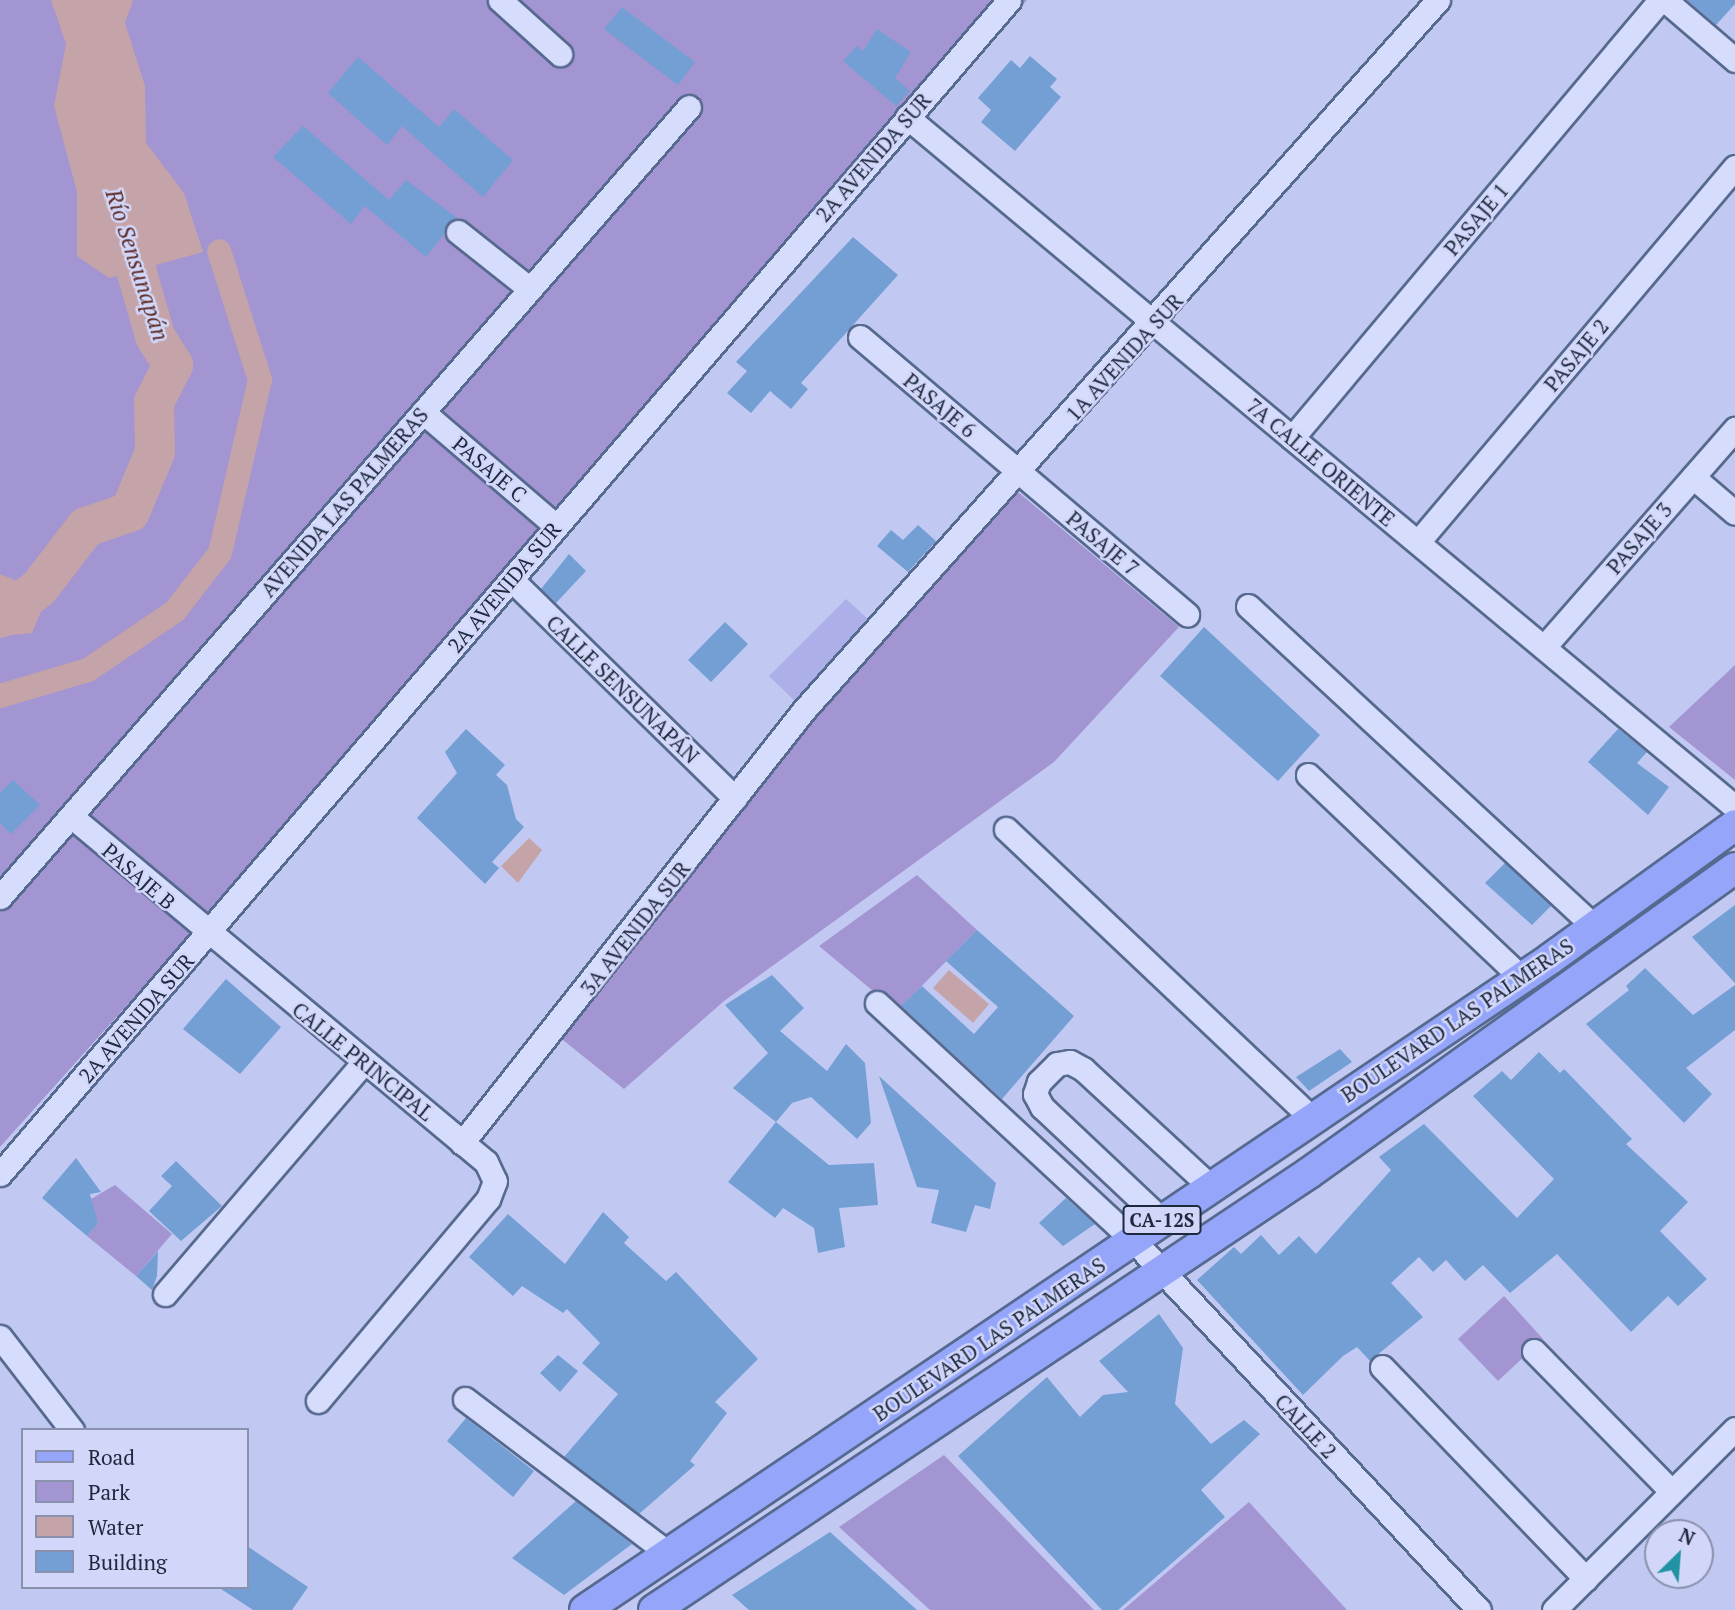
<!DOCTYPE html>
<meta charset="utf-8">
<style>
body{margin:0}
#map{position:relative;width:1735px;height:1610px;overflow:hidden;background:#c1c9f3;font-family:"PT Serif",serif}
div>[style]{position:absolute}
.farmland>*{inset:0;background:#adafe9}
.green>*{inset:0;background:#a394d2}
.water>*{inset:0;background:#c4a4a9}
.canal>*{height:24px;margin:-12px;padding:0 12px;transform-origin:12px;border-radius:12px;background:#c4a4a9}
.river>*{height:40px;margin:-20px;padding:0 20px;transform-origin:20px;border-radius:20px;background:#c4a4a9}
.building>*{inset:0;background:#739fd5}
.roads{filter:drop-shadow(2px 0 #56698e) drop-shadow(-2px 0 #56698e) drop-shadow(0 2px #56698e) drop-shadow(0 -2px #56698e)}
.minor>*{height:23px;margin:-11.5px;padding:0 11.5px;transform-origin:11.5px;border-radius:11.5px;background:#d5dcfc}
.major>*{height:30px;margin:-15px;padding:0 15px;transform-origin:15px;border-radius:15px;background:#95a6fa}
span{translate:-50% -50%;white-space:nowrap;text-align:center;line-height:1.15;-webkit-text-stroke:5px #d2d7f9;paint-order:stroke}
.shield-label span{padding:2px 5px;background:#d2d7f9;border:2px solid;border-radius:5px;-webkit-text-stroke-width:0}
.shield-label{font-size:19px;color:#1c283c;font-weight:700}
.street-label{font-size:21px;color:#1c283c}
.water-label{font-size:23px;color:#5e2e2a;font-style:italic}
.legend{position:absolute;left:21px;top:1428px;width:228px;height:161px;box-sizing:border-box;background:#d2d7f9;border:2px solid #8991ad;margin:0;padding:9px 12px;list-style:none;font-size:21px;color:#1c283c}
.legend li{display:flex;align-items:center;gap:14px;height:35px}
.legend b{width:35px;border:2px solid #8991ad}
.north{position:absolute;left:1644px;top:1519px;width:70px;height:70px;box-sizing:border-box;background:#d2d7f9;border:2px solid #8991ad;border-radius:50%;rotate:25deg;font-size:19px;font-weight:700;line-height:28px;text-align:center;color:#1c283c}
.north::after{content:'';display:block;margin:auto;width:24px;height:32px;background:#2093a4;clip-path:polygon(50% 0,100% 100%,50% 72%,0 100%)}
</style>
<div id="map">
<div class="farmland">
<i style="clip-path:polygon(846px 599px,878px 628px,804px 710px,769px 676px)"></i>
</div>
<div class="green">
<i style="clip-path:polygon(0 0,1027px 0,0 1147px)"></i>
<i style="clip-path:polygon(1018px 492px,1179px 627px,1054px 762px,724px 1001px,624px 1089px,553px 1032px,813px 716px)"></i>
<i style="clip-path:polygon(1735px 665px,1735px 780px,1669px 727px)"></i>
<i style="clip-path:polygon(917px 875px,977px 930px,897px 1011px,819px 946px)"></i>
<i style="clip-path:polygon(115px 1185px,172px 1234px,136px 1276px,87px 1236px,98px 1222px,90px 1214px,91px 1199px)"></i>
<i style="clip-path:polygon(1504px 1296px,1543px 1339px,1498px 1381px,1458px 1339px)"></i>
<i style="clip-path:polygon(944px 1455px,1094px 1610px,930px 1610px,839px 1527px)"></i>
<i style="clip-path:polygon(1249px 1502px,1347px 1610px,1123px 1610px)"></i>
</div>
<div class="water">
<i style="clip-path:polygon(51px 0,133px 0,125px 23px,145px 86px,146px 143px,184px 193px,203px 252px,109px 278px,77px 256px,77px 192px,54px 106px,66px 44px)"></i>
<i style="clip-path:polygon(0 574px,24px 584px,44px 604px,32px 633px,0 636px)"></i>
<i style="clip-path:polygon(529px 838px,542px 850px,518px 883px,501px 866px)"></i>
<i style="clip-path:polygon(949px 970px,989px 1004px,973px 1023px,933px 988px)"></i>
</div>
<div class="canal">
<i style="left:0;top:696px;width:92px;rotate:-16.5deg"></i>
<i style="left:88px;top:670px;width:105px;rotate:-34.1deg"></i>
<i style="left:175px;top:611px;width:73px;rotate:-52.2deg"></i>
<i style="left:220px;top:553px;width:178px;rotate:-77deg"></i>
<i style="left:260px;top:380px;width:135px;rotate:-107.6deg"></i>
</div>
<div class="river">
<i style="left:0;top:618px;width:49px;rotate:-37.6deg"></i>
<i style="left:39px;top:588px;width:77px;rotate:-52.4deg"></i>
<i style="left:86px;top:527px;width:46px;rotate:-18.8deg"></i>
<i style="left:130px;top:512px;width:65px;rotate:-67.4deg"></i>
<i style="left:155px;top:452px;width:50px;rotate:-91.1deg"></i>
<i style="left:154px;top:402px;width:42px;rotate:-62.8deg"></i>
<i style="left:173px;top:365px;width:34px;rotate:-122deg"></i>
<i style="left:155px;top:336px;width:124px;rotate:-105.9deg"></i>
</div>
<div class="building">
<i style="clip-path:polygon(1687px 0,1735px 0,1735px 4px,1716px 25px)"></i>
<i style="clip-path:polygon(622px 7px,695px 62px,678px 85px,604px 29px)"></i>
<i style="clip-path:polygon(877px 29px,911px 52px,895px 78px,910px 91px,896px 106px,843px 61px,857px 46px,863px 51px)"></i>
<i style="clip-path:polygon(1030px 56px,1057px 79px,1050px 87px,1061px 97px,1015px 151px,981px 122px,991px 110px,978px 98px,1011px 60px,1020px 68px)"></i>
<i style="clip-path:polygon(358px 57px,439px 127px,454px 109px,513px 160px,483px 197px,402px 126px,387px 145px,328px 93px)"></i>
<i style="clip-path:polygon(303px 126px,389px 200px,406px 180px,457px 218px,426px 257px,365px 206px,351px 224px,273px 157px)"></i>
<i style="clip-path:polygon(853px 237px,898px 275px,801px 383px,808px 389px,791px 409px,770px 391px,751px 413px,727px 393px,747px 371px,736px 362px)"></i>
<i style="clip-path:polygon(918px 525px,936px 541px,908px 572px,877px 546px,891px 530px,903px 540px)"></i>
<i style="clip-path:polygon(569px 554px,586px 571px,556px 603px,541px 589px)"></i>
<i style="clip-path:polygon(725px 622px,748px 644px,711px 682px,688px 660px)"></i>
<i style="clip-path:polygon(1204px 627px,1320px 735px,1278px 781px,1160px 676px)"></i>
<i style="clip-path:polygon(466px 729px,505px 765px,496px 775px,507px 785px,516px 819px,524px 827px,492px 862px,499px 868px,485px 884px,417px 818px,457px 773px,445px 752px)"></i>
<i style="clip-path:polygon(1618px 729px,1647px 752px,1637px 763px,1669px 787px,1648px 815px,1588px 762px)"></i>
<i style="clip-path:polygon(13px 780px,40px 805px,11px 834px,0 823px,0 793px)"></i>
<i style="clip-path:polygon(1505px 863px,1551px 906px,1532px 925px,1485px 883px)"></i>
<i style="clip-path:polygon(1735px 905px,1735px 983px,1692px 937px)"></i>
<i style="clip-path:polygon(977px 930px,1074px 1016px,1002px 1099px,901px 1006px,922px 986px,974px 1034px,998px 1007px,946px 961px)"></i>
<i style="clip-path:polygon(1645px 968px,1693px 1015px,1735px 985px,1735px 1030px,1686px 1068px,1712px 1094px,1684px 1123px,1586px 1024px,1629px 990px,1626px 986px)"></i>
<i style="clip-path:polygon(772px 975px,804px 1008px,780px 1031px,827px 1071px,846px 1044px,865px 1063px,871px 1123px,857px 1139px,811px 1097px,792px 1103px,776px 1122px,733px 1088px,768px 1053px,725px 1005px)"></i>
<i style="clip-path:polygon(226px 979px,281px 1027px,240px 1074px,183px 1029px)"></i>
<i style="clip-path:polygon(1340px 1049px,1352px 1062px,1309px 1091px,1296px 1077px)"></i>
<i style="clip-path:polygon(1539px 1052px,1560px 1073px,1564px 1069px,1632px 1139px,1626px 1144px,1688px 1202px,1660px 1231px,1707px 1279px,1678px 1306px,1668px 1296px,1631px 1332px,1557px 1254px,1510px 1293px,1483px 1265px,1465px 1281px,1446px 1260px,1433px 1272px,1419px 1257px,1391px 1283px,1423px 1317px,1370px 1361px,1357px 1347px,1343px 1356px,1303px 1395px,1197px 1280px,1234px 1247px,1241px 1254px,1261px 1235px,1279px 1255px,1299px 1236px,1316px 1254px,1391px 1170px,1379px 1157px,1424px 1124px,1517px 1218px,1554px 1179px,1473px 1096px,1502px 1071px,1511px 1080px)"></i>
<i style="clip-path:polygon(879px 1076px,996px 1183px,990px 1209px,975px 1205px,966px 1232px,931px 1223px,939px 1190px,917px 1187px)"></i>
<i style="clip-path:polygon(776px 1122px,829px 1165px,874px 1163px,878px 1205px,839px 1208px,845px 1247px,818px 1253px,814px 1228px,783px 1208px,775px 1218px,728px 1182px)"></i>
<i style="clip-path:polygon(76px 1158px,101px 1192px,90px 1194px,98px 1223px,87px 1236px,42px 1198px)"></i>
<i style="clip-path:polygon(176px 1161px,222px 1206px,181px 1241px,149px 1211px,172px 1186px,161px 1176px)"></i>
<i style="clip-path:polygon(1066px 1198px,1095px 1224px,1063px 1246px,1039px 1223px)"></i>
<i style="clip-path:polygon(603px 1212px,629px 1237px,624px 1243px,666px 1281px,676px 1272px,758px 1359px,715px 1402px,727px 1413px,690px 1461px,695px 1465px,639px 1514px,564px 1457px,618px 1394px,582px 1363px,600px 1343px,567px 1309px,563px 1313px,522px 1286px,513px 1296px,469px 1257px,508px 1214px,565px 1264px)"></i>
<i style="clip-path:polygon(158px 1251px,157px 1276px,152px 1290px,136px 1276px)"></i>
<i style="clip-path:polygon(1159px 1314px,1183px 1348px,1175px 1404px,1211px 1444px,1244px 1420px,1260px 1434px,1201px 1490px,1225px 1517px,1118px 1610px,1102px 1610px,958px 1456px,1047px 1377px,1080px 1417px,1103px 1395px,1128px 1392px,1099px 1361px)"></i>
<i style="clip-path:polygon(558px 1355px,578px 1371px,560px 1392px,540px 1373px)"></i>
<i style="clip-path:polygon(466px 1418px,534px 1471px,513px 1497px,447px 1441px)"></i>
<i style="clip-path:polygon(576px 1501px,632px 1544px,564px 1595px,512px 1558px)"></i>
<i style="clip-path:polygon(830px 1532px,917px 1610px,749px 1610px,732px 1595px)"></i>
<i style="clip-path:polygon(247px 1546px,308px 1587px,292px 1610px,253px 1610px,218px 1587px,247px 1587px)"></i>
</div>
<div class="roads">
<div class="minor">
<i style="left:500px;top:0;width:81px;rotate:42deg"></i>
<i style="left:1665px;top:0;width:92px;rotate:40.6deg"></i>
<i style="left:907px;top:117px;width:1078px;rotate:39.81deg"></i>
<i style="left:458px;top:232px;width:92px;rotate:38.4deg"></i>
<i style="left:860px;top:337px;width:429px;rotate:40.3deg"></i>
<i style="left:423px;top:412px;width:175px;rotate:40.6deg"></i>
<i style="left:1292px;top:438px;width:572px;rotate:-49.96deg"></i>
<i style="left:1693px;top:477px;width:55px;rotate:40.6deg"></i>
<i style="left:1418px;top:542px;width:491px;rotate:-49.8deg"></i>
<i style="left:512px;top:580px;width:312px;rotate:44.4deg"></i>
<i style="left:1248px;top:606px;width:471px;rotate:42.8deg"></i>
<i style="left:1544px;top:647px;width:290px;rotate:-48.8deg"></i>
<i style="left:1308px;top:775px;width:295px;rotate:43.5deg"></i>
<i style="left:71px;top:816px;width:540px;rotate:39.82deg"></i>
<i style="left:486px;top:1162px;width:21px;rotate:65deg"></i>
<i style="left:495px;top:1181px;width:19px;rotate:111deg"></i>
<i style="left:488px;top:1199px;width:264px;rotate:130.1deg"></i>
<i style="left:1006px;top:829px;width:421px;rotate:43.4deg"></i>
<i style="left:0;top:897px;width:1048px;rotate:-48.91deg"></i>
<i style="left:877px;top:1003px;width:350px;rotate:42.8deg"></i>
<i style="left:1134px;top:1241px;width:505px;rotate:46.93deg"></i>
<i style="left:462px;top:1143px;width:552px;rotate:-51.7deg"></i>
<i style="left:804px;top:710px;width:952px;rotate:-48.24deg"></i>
<i style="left:0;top:1174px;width:1548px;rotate:-49.32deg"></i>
<i style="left:1162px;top:1220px;width:165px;rotate:-136.7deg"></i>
<i style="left:1042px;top:1107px;width:15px;rotate:-118deg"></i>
<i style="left:1035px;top:1094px;width:13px;rotate:-72deg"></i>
<i style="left:1039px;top:1082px;width:25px;rotate:-45deg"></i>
<i style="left:1057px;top:1064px;width:13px;rotate:-9deg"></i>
<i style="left:1070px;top:1062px;width:15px;rotate:28deg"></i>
<i style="left:1083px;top:1069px;width:174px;rotate:42.7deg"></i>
<i style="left:165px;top:1294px;width:306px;rotate:-49.4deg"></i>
<i style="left:0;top:1337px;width:118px;rotate:52.3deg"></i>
<i style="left:1534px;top:1351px;width:197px;rotate:45.6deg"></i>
<i style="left:1382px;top:1367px;width:294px;rotate:46.1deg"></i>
<i style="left:465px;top:1399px;width:256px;rotate:37.2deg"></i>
<i style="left:1554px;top:1610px;width:256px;rotate:-45deg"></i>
</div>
<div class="major">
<i style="left:585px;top:1610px;width:1164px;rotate:-34deg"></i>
<i style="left:1550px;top:959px;width:228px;rotate:-35.9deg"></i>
<i style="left:654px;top:1610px;width:787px;rotate:-33.71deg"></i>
<i style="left:1309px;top:1173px;width:524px;rotate:-35.6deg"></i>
</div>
</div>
<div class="shield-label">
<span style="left:1162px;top:1220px">CA-12S</span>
</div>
<div class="street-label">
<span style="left:873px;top:157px;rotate:-49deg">2A AVENIDA SUR</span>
<span style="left:1476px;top:219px;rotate:-50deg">PASAJE 1</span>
<span style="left:1576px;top:355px;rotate:-50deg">PASAJE 2</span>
<span style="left:1124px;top:357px;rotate:-48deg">1A AVENIDA SUR</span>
<span style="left:940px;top:405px;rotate:40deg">PASAJE 6</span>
<span style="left:1321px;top:462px;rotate:40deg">7A CALLE ORIENTE</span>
<span style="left:490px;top:469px;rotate:40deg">PASAJE C</span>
<span style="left:344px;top:502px;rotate:-49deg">AVENIDA LAS PALMERAS</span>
<span style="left:1639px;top:538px;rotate:-49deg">PASAJE 3</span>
<span style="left:1103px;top:543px;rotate:40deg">PASAJE 7</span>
<span style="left:504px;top:587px;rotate:-50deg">2A AVENIDA SUR</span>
<span style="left:623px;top:689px;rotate:44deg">CALLE SENSUNAPÁN</span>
<span style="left:139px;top:876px;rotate:41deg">PASAJE B</span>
<span style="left:635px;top:928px;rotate:-52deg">3A AVENIDA SUR</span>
<span style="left:136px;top:1018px;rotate:-49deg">2A AVENIDA SUR</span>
<span style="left:1457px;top:1020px;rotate:-34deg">BOULEVARD LAS PALMERAS</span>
<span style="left:363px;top:1061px;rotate:39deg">CALLE PRINCIPAL</span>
<span style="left:989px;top:1339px;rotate:-34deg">BOULEVARD LAS PALMERAS</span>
<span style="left:1306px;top:1426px;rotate:47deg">CALLE 2</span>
</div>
<div class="water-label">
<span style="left:137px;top:265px;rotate:72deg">Río Sensunapán</span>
</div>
<ul class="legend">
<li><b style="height:9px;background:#95a6fa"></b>Road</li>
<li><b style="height:19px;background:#a394d2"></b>Park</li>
<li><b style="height:19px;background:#c4a4a9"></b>Water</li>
<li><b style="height:19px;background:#739fd5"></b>Building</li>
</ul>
<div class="north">N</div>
</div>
